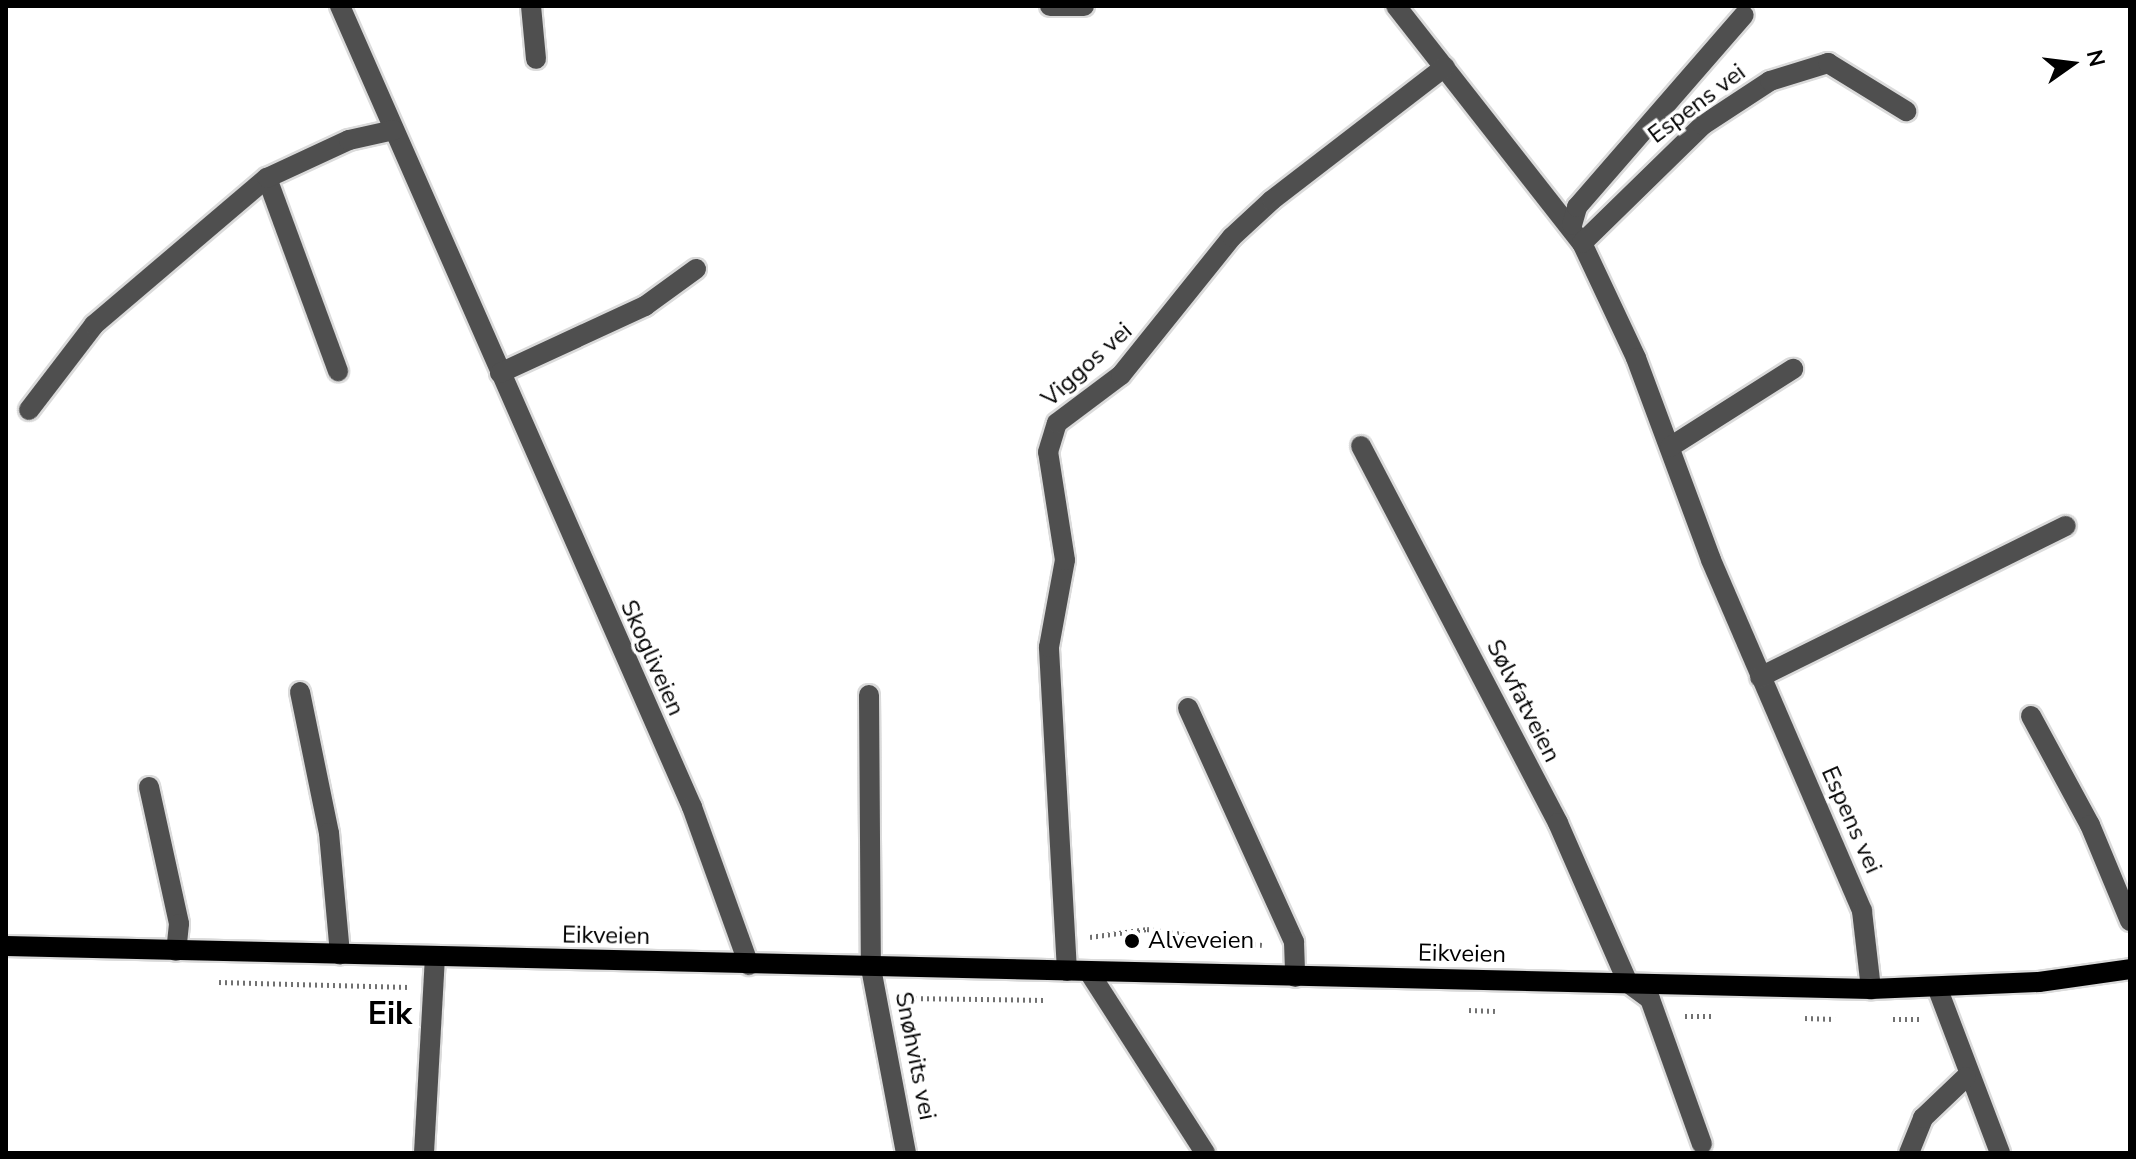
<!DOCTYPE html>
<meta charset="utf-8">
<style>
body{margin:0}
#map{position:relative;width:2136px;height:1159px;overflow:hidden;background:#fff;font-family:"Nunito Sans",sans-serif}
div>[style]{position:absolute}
.path>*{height:5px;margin-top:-2.5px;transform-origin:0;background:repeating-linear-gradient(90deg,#717171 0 2px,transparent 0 6px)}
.roads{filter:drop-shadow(2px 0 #dbdbdb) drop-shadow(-2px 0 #dbdbdb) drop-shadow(0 2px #dbdbdb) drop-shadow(0 -2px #dbdbdb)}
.minor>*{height:20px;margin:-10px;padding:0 10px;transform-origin:10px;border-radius:10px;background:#4f4f4f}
.major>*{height:20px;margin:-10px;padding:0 10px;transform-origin:10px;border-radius:10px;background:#000}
.dots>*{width:22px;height:22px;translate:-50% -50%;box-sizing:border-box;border:4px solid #fff;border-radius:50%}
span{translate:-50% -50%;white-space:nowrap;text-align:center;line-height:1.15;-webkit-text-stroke:7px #fff;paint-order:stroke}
.street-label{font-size:24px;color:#000}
.poi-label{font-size:24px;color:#000}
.left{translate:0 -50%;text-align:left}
.district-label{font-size:32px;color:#000;font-weight:700}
.frame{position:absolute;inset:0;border:8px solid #000;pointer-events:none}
.north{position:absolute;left:2032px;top:24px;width:80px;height:80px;-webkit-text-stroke:6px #fff;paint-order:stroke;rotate:76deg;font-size:22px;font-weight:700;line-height:32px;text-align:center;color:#000}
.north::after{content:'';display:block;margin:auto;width:28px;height:36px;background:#000;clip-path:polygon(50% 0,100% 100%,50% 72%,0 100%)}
</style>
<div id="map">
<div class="path">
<i style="left:1090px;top:937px;width:58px;rotate:-8deg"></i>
<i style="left:1147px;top:929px;width:116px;rotate:7.9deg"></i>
<i style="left:219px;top:982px;width:190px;rotate:1.5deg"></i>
<i style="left:903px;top:998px;width:141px;rotate:0.8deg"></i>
<i style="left:1469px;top:1010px;width:26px;rotate:2deg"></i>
<i style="left:1685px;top:1016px;width:30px"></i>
<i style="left:1805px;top:1018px;width:30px;rotate:2deg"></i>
<i style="left:1893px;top:1019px;width:30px"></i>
</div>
<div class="roads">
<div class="minor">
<i style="left:340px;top:6px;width:875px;rotate:66.28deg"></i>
<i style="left:692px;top:807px;width:168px;rotate:70.2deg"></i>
<i style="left:531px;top:6px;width:53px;rotate:84.6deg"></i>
<i style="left:1050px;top:6px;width:34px"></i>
<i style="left:1396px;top:6px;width:301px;rotate:51.9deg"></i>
<i style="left:1582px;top:243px;width:127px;rotate:64.8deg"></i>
<i style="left:1636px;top:358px;width:215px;rotate:69.6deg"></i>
<i style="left:1711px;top:560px;width:382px;rotate:66.7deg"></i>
<i style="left:1862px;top:911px;width:79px;rotate:83.4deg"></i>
<i style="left:267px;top:178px;width:206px;rotate:69.8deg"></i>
<i style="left:1572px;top:225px;width:19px;rotate:-74deg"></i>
<i style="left:1577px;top:207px;width:254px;rotate:-49deg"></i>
<i style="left:1582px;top:243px;width:169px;rotate:-44.3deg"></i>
<i style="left:1703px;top:125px;width:80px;rotate:-33.3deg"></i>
<i style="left:1770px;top:81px;width:61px;rotate:-17.2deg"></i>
<i style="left:1828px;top:63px;width:92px;rotate:31.6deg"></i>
<i style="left:500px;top:373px;width:160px;rotate:-24.8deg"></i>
<i style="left:645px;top:306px;width:63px;rotate:-36deg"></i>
<i style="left:29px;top:410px;width:107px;rotate:-52.6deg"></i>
<i style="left:94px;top:325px;width:227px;rotate:-40.4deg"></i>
<i style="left:267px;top:178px;width:90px;rotate:-24.9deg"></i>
<i style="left:349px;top:140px;width:46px;rotate:-12.5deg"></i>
<i style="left:1361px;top:446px;width:425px;rotate:62.4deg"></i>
<i style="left:1558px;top:823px;width:175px;rotate:66.4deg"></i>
<i style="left:1628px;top:983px;width:27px;rotate:36deg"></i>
<i style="left:1650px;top:999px;width:154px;rotate:70.3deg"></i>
<i style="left:1670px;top:447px;width:146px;rotate:-32.4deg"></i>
<i style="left:1760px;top:677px;width:341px;rotate:-26.3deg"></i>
<i style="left:300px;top:692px;width:144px;rotate:78.4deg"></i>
<i style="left:329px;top:833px;width:122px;rotate:84.8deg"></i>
<i style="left:869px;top:695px;width:273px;rotate:89.6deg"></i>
<i style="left:871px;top:968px;width:188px;rotate:79.3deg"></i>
<i style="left:1188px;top:708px;width:257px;rotate:65.6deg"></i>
<i style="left:1294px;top:942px;width:35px;rotate:88deg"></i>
<i style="left:2031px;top:716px;width:124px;rotate:61.6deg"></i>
<i style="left:2090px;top:825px;width:104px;rotate:67.4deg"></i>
<i style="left:149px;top:787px;width:140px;rotate:77.6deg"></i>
<i style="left:179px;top:924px;width:27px;rotate:96deg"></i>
<i style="left:1067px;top:971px;width:324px;rotate:-93.2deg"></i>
<i style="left:1049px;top:647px;width:88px;rotate:-79.6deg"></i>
<i style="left:1065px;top:560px;width:109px;rotate:-98.9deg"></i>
<i style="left:1048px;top:452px;width:30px;rotate:-73deg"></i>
<i style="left:1057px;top:423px;width:80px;rotate:-36.9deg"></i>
<i style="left:1121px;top:375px;width:177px;rotate:-51.2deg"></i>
<i style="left:1232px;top:237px;width:54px;rotate:-42.8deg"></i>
<i style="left:1272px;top:200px;width:218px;rotate:-37.6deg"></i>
<i style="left:1089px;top:972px;width:215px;rotate:57.3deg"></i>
<i style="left:1937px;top:987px;width:178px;rotate:69.2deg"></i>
<i style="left:424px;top:1153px;width:194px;rotate:-86.8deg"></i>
<i style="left:1909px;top:1153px;width:38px;rotate:-68deg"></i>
<i style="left:1923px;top:1118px;width:59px;rotate:-43.6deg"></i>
</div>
<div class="major">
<i style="left:6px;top:946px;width:1865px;rotate:1.32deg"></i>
<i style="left:1871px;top:989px;width:168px;rotate:-2.4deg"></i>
<i style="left:2039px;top:982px;width:92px;rotate:-8.1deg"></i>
</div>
</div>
<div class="dots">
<i style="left:1132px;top:941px;background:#000"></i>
</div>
<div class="street-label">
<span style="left:1697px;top:104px;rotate:-37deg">Espens vei</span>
<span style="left:1087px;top:365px;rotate:-42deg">Viggos vei</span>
<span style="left:652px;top:658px;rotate:66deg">Skogliveien</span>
<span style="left:1523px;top:701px;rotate:63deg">Sølvfatveien</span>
<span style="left:1851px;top:820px;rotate:66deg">Espens vei</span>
<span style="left:606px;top:936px;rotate:1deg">Eikveien</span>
<span style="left:1462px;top:954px;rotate:1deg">Eikveien</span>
<span style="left:915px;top:1056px;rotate:79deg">Snøhvits vei</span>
</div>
<div class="poi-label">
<span class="left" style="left:1148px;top:941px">Alveveien</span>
</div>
<div class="district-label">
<span style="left:390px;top:1014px">Eik</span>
</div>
<div class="frame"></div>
<div class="north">N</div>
</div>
